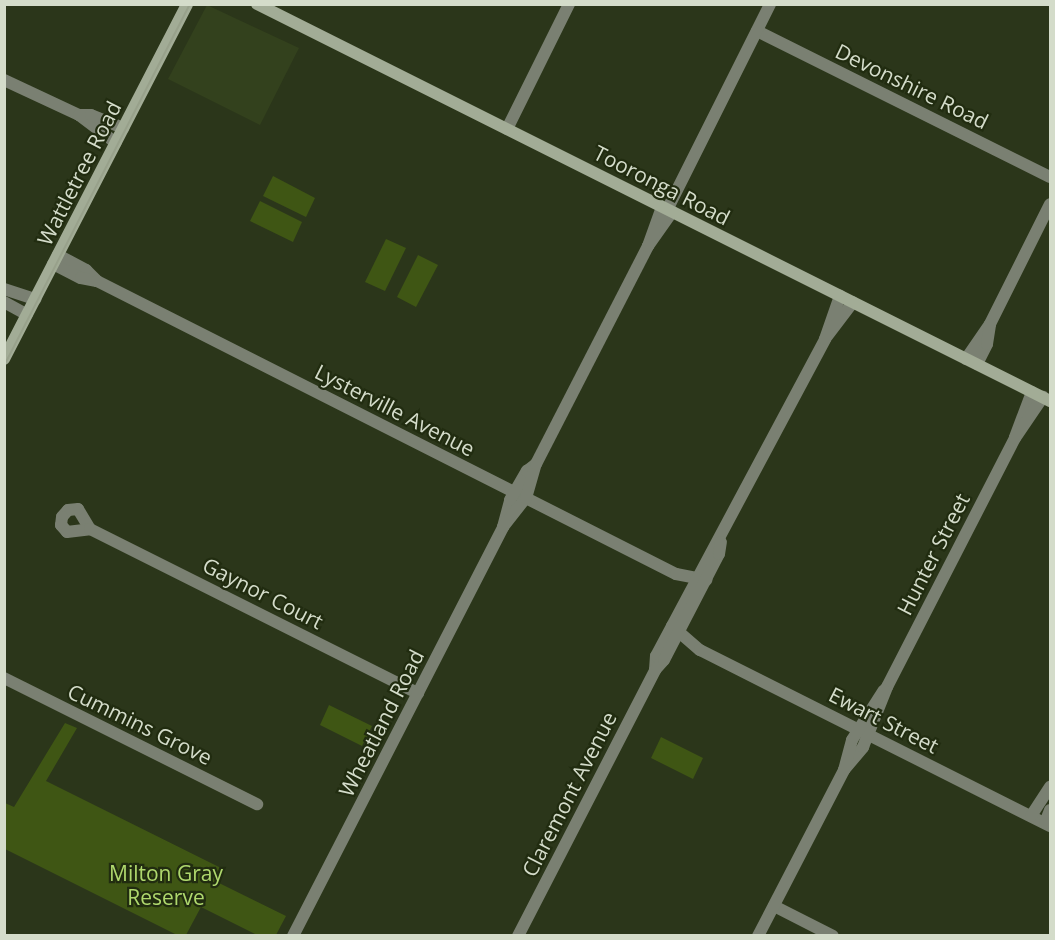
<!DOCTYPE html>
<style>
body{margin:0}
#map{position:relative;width:1055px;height:940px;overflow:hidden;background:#2b361a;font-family:"Open Sans",sans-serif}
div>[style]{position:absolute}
.built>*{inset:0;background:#33411d}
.green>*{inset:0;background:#3f5614}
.street>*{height:12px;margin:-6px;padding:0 6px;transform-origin:6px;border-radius:6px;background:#7a8072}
.secondary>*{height:12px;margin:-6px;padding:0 6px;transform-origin:6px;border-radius:6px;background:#a2ac96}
.tram>*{height:1.5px;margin:-0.75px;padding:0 0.75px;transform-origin:0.75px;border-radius:0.75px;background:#98a18b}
span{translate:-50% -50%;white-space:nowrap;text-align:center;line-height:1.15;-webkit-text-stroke:4.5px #212c10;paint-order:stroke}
.street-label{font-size:21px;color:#d4dcca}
.park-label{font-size:21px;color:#afd86d}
.frame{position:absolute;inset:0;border:6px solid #d4dcca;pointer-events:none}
</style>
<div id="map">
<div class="built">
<i style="clip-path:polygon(207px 5px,299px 48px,260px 125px,168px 79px)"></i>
</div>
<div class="green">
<i style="clip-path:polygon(273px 176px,315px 198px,306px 217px,263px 196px)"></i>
<i style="clip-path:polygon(260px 201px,302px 222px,293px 242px,250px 221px)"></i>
<i style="clip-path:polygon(386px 239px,406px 248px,385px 291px,365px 282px)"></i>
<i style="clip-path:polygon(418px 255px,438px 265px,416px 307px,397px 297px)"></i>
<i style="clip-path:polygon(329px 705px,372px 726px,362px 746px,320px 725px)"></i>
<i style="clip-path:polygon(65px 723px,77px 728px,46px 781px,221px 868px,215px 881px,286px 916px,276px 935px,257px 935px,201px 907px,186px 935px,177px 935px,5px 849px,5px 803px,14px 807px)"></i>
<i style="clip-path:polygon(661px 737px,703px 758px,693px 779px,651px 758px)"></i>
</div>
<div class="street">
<i style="left:757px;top:31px;width:327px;rotate:26.5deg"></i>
<i style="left:4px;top:80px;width:83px;rotate:25deg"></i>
<i style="left:79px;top:115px;width:46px;rotate:37.1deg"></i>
<i style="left:79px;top:115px;width:12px"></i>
<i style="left:91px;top:115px;width:35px;rotate:22deg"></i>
<i style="left:507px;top:129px;width:140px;rotate:-63.6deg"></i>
<i style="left:667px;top:210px;width:230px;rotate:-63.4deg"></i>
<i style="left:648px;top:246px;width:42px;rotate:-54.8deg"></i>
<i style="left:58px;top:255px;width:32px;rotate:28deg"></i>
<i style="left:86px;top:270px;width:16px;rotate:45deg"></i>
<i style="left:53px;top:264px;width:31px;rotate:27deg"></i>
<i style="left:81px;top:278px;width:16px;rotate:11deg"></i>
<i style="left:97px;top:281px;width:649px;rotate:26.84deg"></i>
<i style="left:676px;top:574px;width:31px;rotate:11deg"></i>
<i style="left:4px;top:289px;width:33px;rotate:18deg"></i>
<i style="left:4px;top:302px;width:26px;rotate:29deg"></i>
<i style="left:825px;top:339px;width:46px;rotate:-70.8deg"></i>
<i style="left:966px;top:359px;width:42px;rotate:-55.6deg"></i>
<i style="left:990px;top:324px;width:134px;rotate:-63.4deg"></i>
<i style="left:977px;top:364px;width:22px;rotate:-63deg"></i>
<i style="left:987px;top:344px;width:20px;rotate:-81deg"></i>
<i style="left:1015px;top:437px;width:48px;rotate:-69.3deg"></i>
<i style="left:503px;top:527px;width:28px;rotate:-75deg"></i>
<i style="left:510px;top:500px;width:34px;rotate:-60deg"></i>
<i style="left:527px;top:471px;width:11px;rotate:-38deg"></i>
<i style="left:90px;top:529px;width:23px;rotate:-121deg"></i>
<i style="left:78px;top:509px;width:10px;rotate:174deg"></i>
<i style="left:68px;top:510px;width:9px;rotate:131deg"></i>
<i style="left:62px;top:517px;width:8px;rotate:97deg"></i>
<i style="left:61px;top:525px;width:9px;rotate:49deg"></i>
<i style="left:67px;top:532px;width:23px;rotate:-7deg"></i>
<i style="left:90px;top:529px;width:367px;rotate:26.6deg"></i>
<i style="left:672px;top:626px;width:37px;rotate:41deg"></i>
<i style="left:700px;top:650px;width:392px;rotate:26.7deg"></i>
<i style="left:655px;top:670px;width:14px;rotate:-86deg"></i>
<i style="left:656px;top:656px;width:359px;rotate:-61.9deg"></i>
<i style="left:825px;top:339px;width:46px;rotate:-52.9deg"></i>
<i style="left:4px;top:678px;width:283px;rotate:26.5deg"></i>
<i style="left:844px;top:770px;width:30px;rotate:-50deg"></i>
<i style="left:863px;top:747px;width:65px;rotate:-68.2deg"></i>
<i style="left:887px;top:687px;width:280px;rotate:-62.8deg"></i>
<i style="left:1015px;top:438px;width:50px;rotate:-55.7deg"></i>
<i style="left:1031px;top:816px;width:35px;rotate:-57deg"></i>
<i style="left:1045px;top:823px;width:14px;rotate:-69deg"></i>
<i style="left:774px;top:906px;width:66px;rotate:27deg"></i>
<i style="left:293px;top:936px;width:460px;rotate:-62.8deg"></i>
<i style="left:503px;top:527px;width:37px;rotate:-52deg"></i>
<i style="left:526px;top:498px;width:35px;rotate:-74deg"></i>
<i style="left:536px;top:464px;width:245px;rotate:-62.8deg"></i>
<i style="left:648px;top:246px;width:41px;rotate:-70.3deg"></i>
<i style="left:518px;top:936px;width:299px;rotate:-62.7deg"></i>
<i style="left:655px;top:670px;width:13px;rotate:-48deg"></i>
<i style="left:664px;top:660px;width:119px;rotate:-62.6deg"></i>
<i style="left:719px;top:554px;width:12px;rotate:-81deg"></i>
<i style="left:758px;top:936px;width:187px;rotate:-62.6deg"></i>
<i style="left:844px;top:770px;width:31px;rotate:-75deg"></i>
<i style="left:852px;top:740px;width:59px;rotate:-57.4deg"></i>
</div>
<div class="secondary">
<i style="left:257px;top:4px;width:887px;rotate:26.59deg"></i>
<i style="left:4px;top:359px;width:399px;rotate:-62.7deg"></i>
</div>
<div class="tram">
<i style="left:4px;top:366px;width:407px;rotate:-62.8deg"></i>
</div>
<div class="street-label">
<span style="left:912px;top:86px;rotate:26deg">Devonshire Road</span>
<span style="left:79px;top:173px;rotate:-63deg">Wattletree Road</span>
<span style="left:662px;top:185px;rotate:27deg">Tooronga Road</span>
<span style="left:395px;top:410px;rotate:27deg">Lysterville Avenue</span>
<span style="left:933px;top:554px;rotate:-63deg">Hunter Street</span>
<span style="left:263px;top:593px;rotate:27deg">Gaynor Court</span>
<span style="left:884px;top:720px;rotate:27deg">Ewart Street</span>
<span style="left:381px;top:723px;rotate:-63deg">Wheatland Road</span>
<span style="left:140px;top:724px;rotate:26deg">Cummins Grove</span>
<span style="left:569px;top:794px;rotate:-63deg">Claremont Avenue</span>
</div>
<div class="park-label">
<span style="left:166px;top:885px">Milton Gray<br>Reserve</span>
</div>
<div class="frame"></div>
</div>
